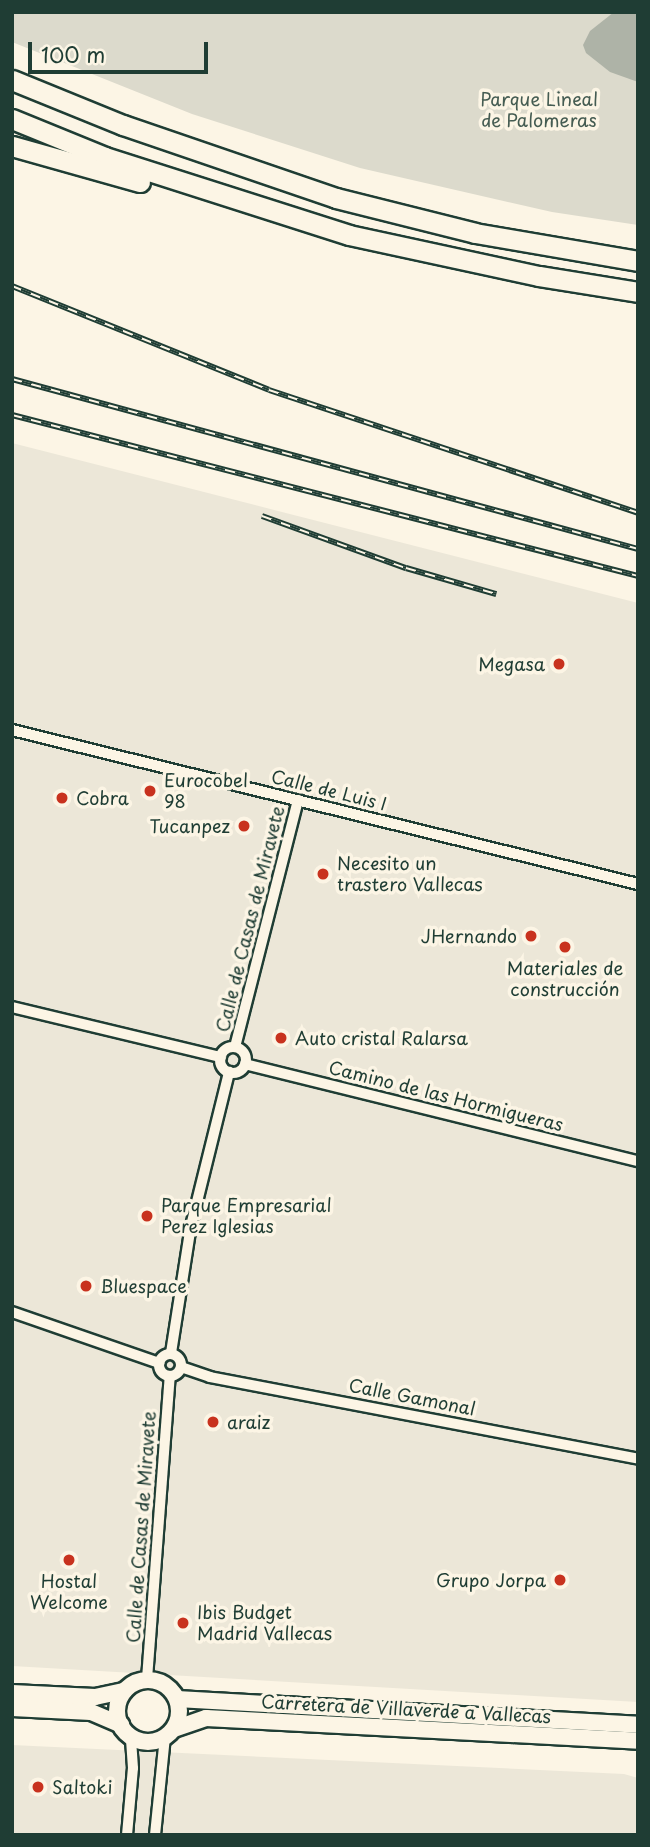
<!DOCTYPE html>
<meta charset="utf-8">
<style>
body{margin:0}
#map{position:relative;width:650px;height:1847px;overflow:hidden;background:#fcf5e5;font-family:"Playpen Sans",sans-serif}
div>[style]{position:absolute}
.built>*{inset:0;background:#ece7d8}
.green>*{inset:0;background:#dcdacc}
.water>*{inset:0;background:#aeb3a7}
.roads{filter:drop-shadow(2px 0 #1f3d34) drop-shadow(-2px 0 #1f3d34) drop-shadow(0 2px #1f3d34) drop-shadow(0 -2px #1f3d34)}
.minor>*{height:10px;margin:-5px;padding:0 5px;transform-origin:5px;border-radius:5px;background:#fcf5e5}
.minor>.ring{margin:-5px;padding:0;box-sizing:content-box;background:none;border:10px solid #fcf5e5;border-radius:50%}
.secondary>*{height:16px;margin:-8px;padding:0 8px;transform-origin:8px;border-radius:8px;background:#fcf5e5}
.secondary>.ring{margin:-8px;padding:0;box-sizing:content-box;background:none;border:16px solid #fcf5e5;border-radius:50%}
.motorway>*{height:19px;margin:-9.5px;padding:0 9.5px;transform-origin:9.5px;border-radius:9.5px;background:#fcf5e5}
.rail>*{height:6px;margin-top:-3px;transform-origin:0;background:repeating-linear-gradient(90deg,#fcf5e5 0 10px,#1f3d34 0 20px);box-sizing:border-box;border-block:2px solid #1f3d34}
.dots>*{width:19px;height:19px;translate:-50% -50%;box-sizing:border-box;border:4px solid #fcf5e5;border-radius:50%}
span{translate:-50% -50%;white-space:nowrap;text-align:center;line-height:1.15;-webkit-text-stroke:7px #fcf5e5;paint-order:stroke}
.park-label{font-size:18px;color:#455c52}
.poi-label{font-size:18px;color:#1f3d34}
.right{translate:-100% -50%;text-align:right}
.left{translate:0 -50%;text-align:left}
.street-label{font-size:18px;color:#1f3d34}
.frame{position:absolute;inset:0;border:14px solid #1f3d34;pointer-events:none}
.scale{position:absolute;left:28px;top:42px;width:180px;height:32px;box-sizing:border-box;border:4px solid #1f3d34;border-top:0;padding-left:9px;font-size:21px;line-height:24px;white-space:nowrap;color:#1f3d34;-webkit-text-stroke:5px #fcf5e5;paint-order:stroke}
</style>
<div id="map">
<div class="built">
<i style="clip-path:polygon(12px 443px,638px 603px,638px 1702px,12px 1666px)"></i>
<i style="clip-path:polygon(12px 1745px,624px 1774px,638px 1778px,638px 1835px,12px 1835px)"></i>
</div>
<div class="green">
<i style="clip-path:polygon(12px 12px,638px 12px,638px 225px,552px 212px,360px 168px,192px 114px,12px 42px)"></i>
</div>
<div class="water">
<i style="clip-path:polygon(614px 12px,638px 12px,638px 82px,610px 72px,586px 53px,583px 45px,590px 31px)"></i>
</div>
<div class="roads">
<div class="minor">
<i style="left:12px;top:730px;width:645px;rotate:13.82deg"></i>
<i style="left:12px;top:1007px;width:215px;rotate:13.5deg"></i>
<i style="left:235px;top:1047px;width:255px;rotate:-75.7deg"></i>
<i class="ring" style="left:220px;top:1047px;width:16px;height:16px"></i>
<i style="left:245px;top:1064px;width:405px;rotate:13.9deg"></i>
<i style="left:12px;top:1312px;width:156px;rotate:19.1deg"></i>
<i style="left:171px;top:1353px;width:129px;rotate:-81.1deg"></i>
<i style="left:191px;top:1226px;width:159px;rotate:-76.1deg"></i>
<i class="ring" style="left:159px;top:1354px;width:12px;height:12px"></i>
<i style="left:181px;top:1367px;width:31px;rotate:19deg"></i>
<i style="left:210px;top:1377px;width:436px;rotate:10.8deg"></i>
<i style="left:147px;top:1679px;width:304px;rotate:-85.7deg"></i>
<i style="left:127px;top:1835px;width:67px;rotate:-84.9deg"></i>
<i style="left:133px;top:1768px;width:31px;rotate:-94deg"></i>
<i style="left:155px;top:1835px;width:99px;rotate:-84.2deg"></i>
</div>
<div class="secondary">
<i class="ring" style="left:117px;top:1680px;width:46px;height:46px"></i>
<i style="left:12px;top:1693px;width:83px;rotate:2.8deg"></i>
<i style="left:95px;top:1697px;width:30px;rotate:-12deg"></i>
<i style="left:177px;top:1699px;width:462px;rotate:3.2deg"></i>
<i style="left:12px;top:1708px;width:79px;rotate:2.9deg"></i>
<i style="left:91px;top:1712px;width:33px;rotate:23deg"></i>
<i style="left:174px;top:1729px;width:34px;rotate:-19deg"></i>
<i style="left:206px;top:1718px;width:433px;rotate:3deg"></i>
</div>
<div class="motorway">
<i style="left:12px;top:80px;width:120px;rotate:22.1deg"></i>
<i style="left:123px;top:125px;width:225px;rotate:18.9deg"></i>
<i style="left:336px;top:198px;width:143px;rotate:14.1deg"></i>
<i style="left:475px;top:233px;width:165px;rotate:9.7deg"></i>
<i style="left:12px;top:119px;width:100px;rotate:22.2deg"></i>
<i style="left:105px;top:157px;width:256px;rotate:17.7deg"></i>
<i style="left:349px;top:235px;width:194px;rotate:12.2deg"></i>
<i style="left:539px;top:276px;width:100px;rotate:9.2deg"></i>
<i style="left:12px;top:146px;width:133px;rotate:15.7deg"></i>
</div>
</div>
<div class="rail">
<i style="left:12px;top:286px;width:277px;rotate:22deg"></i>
<i style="left:269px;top:390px;width:389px;rotate:18.4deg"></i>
<i style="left:12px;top:379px;width:649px;rotate:15.19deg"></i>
<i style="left:12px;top:415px;width:646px;rotate:14.42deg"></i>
<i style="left:262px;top:516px;width:153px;rotate:19.9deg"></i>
<i style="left:406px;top:568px;width:94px;rotate:16.1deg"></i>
</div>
<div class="dots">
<i style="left:559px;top:664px;background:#c8321e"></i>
<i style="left:150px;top:791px;background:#c8321e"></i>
<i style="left:62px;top:798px;background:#c8321e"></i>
<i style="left:244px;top:826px;background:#c8321e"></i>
<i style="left:323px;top:874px;background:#c8321e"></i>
<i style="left:531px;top:936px;background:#c8321e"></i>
<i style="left:565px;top:947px;background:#c8321e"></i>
<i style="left:281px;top:1038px;background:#c8321e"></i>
<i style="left:147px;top:1216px;background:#c8321e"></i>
<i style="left:86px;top:1286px;background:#c8321e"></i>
<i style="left:213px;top:1422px;background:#c8321e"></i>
<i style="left:69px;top:1560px;background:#c8321e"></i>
<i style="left:560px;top:1580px;background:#c8321e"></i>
<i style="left:183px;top:1623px;background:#c8321e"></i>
<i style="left:38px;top:1787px;background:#c8321e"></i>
</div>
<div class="park-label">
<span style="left:539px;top:110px">Parque Lineal<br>de Palomeras</span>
</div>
<div class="poi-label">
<span class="right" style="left:545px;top:664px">Megasa</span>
<span class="left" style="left:164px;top:791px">Eurocobel<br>98</span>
<span class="left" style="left:76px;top:798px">Cobra</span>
<span class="right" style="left:230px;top:826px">Tucanpez</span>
<span class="left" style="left:337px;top:874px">Necesito un<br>trastero Vallecas</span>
<span class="right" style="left:517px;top:936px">JHernando</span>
<span style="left:565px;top:979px">Materiales de<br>construcción</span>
<span class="left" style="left:295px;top:1038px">Auto cristal Ralarsa</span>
<span class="left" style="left:161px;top:1216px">Parque Empresarial<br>Perez Iglesias</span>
<span class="left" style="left:100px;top:1286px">Bluespace</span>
<span class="left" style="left:227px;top:1422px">araiz</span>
<span class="right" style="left:546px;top:1580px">Grupo Jorpa</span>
<span style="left:69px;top:1592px">Hostal<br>Welcome</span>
<span class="left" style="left:197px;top:1623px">Ibis Budget<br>Madrid Vallecas</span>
<span class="left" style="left:52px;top:1787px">Saltoki</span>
</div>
<div class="street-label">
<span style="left:329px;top:790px;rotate:14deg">Calle de Luis I</span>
<span style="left:250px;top:919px;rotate:-76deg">Calle de Casas de Miravete</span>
<span style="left:446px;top:1096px;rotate:14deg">Camino de las Hormigueras</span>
<span style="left:412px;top:1397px;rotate:11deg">Calle Gamonal</span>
<span style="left:141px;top:1527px;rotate:-86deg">Calle de Casas de Miravete</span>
<span style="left:406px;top:1709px;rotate:3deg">Carretera de Villaverde a Vallecas</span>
</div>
<div class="frame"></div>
<div class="scale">100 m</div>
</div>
